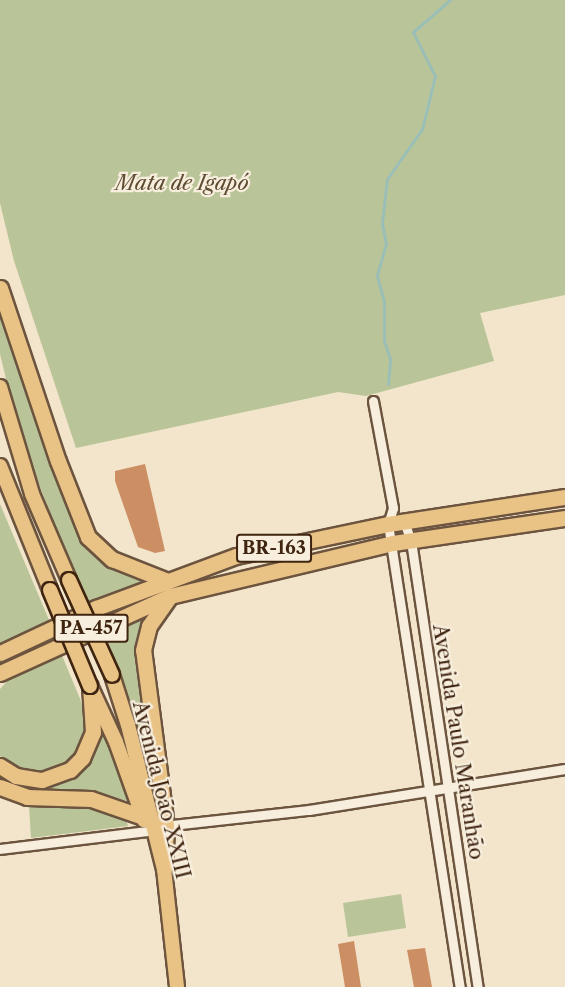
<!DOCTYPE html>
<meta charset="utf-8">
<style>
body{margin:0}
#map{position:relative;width:565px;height:987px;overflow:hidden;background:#f2e5cb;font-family:"Libre Caslon Text",serif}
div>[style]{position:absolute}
.green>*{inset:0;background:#b9c598}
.stream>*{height:3px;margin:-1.5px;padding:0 1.5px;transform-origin:1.5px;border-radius:1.5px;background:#9bbfb6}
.building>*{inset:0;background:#cc8e63}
.roads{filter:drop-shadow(2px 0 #6c543f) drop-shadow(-2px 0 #6c543f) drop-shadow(0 2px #6c543f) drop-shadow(0 -2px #6c543f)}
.minor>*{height:9px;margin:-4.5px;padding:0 4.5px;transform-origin:4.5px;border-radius:4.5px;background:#f7eedd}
.primary>*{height:14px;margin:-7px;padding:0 7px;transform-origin:7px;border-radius:7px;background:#e9c286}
.trunk>*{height:15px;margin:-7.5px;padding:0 7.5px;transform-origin:7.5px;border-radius:7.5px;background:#e9c286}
.bridges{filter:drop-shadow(2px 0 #3f2410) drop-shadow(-2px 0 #3f2410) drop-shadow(0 2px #3f2410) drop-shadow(0 -2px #3f2410)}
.primary-bridge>*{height:14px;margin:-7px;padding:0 7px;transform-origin:7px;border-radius:7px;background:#e9c286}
span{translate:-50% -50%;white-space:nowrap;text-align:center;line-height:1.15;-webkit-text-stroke:4.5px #f7eedd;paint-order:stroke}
.shield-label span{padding:2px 4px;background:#f7eedd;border:2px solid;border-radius:4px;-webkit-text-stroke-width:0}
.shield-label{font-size:18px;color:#3f2410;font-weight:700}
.park-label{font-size:20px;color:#5e4c32;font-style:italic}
.street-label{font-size:20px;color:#3f2410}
</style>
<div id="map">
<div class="green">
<i style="clip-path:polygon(0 0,565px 0,565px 295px,480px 313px,494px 361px,366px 396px,338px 392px,76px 448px,14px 261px,0 203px)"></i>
<i style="clip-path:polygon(0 288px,88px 537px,155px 576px,87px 605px,34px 472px,7px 383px,0 354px)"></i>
<i style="clip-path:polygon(0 504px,49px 620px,0 644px)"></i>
<i style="clip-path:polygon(156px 609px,146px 624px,160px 818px,137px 725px,106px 635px)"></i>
<i style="clip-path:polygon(61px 653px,83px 706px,88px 724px,85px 741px,76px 757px,63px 767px,32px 773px,12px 767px,0 756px,0 689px,10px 678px)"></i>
<i style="clip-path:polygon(99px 720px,128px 801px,90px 791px,21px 788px,0 777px,0 774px,23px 785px,51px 785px,69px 778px,91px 759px,97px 747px)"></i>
<i style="clip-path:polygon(74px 805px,108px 809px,125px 817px,128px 826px,31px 838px,29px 806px)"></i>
<i style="clip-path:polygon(401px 894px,406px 928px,348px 937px,343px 903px)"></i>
</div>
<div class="stream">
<i style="left:388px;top:384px;width:25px;rotate:-85deg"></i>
<i style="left:390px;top:359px;width:20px;rotate:-108deg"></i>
<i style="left:384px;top:340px;width:38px;rotate:-90deg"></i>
<i style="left:384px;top:302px;width:28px;rotate:-105deg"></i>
<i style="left:377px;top:275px;width:32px;rotate:-74deg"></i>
<i style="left:386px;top:244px;width:21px;rotate:-101deg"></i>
<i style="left:382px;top:223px;width:44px;rotate:-83.5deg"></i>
<i style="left:387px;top:179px;width:61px;rotate:-55deg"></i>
<i style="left:422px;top:129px;width:55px;rotate:-76.2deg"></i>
<i style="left:435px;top:76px;width:49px;rotate:-116.6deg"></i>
<i style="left:413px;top:32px;width:49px;rotate:-40.9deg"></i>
</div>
<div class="building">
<i style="clip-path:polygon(145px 464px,165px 551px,155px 553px,138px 547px,115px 481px,115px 471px)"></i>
<i style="clip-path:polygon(354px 941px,361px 987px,345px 987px,338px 944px)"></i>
<i style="clip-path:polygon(425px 948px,432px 987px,414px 987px,407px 950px)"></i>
</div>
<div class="roads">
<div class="minor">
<i style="left:373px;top:401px;width:109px;rotate:79.4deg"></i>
<i style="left:393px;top:508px;width:17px;rotate:107deg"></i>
<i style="left:388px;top:524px;width:469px;rotate:81.2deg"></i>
<i style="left:403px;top:519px;width:23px;rotate:70deg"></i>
<i style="left:411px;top:541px;width:451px;rotate:81.5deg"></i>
<i style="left:163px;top:826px;width:147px;rotate:-6.3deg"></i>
<i style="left:309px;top:810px;width:259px;rotate:-9.1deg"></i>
<i style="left:0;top:849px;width:148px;rotate:-7deg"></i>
</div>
<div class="primary">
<i style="left:0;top:387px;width:112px;rotate:73.3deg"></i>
<i style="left:32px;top:494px;width:94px;rotate:66.7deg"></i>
<i style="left:0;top:466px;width:134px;rotate:68deg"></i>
<i style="left:112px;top:675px;width:52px;rotate:72.3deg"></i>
<i style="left:128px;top:725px;width:148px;rotate:76deg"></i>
<i style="left:164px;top:869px;width:119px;rotate:83.7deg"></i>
<i style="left:92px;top:690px;width:57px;rotate:65.2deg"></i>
<i style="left:116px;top:742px;width:83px;rotate:70.3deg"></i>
</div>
<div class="trunk">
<i style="left:0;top:288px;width:182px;rotate:71.5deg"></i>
<i style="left:58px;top:461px;width:82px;rotate:68.5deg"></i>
<i style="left:88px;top:537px;width:33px;rotate:43deg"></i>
<i style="left:112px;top:559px;width:57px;rotate:21.6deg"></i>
<i style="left:0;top:653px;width:106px;rotate:-25.1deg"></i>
<i style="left:96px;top:608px;width:149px;rotate:-20.4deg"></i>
<i style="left:236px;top:556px;width:155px;rotate:-11.9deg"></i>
<i style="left:388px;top:524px;width:179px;rotate:-8.7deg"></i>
<i style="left:0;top:673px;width:187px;rotate:-24.4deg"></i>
<i style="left:170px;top:596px;width:229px;rotate:-13.4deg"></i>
<i style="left:393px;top:543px;width:174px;rotate:-8.3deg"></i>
<i style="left:0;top:766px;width:19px;rotate:32deg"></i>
<i style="left:16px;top:776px;width:26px;rotate:9deg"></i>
<i style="left:42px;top:780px;width:30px;rotate:-20deg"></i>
<i style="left:70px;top:770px;width:17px;rotate:-45deg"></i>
<i style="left:82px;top:758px;width:28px;rotate:-67deg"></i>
<i style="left:93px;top:732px;width:46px;rotate:-93.7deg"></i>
<i style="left:0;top:787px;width:29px;rotate:20deg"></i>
<i style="left:27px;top:797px;width:64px;rotate:1.8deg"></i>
<i style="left:91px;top:799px;width:55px;rotate:19.1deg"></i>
<i style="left:164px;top:869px;width:43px;rotate:-87.3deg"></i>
<i style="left:166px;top:826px;width:177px;rotate:-97.4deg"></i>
<i style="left:143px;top:650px;width:25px;rotate:-76deg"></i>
<i style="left:149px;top:626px;width:37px;rotate:-55deg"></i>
</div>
</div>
<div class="bridges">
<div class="primary-bridge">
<i style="left:69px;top:580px;width:104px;rotate:65.6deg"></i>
<i style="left:50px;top:590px;width:104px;rotate:67.4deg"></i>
</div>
</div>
<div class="shield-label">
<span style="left:274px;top:548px">BR-163</span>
<span style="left:91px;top:628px">PA-457</span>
</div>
<div class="park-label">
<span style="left:182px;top:183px">Mata de Igapó</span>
</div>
<div class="street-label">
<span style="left:458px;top:742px;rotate:81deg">Avenida Paulo Maranhão</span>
<span style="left:161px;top:790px;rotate:76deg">Avenida João XXIII</span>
</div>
</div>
